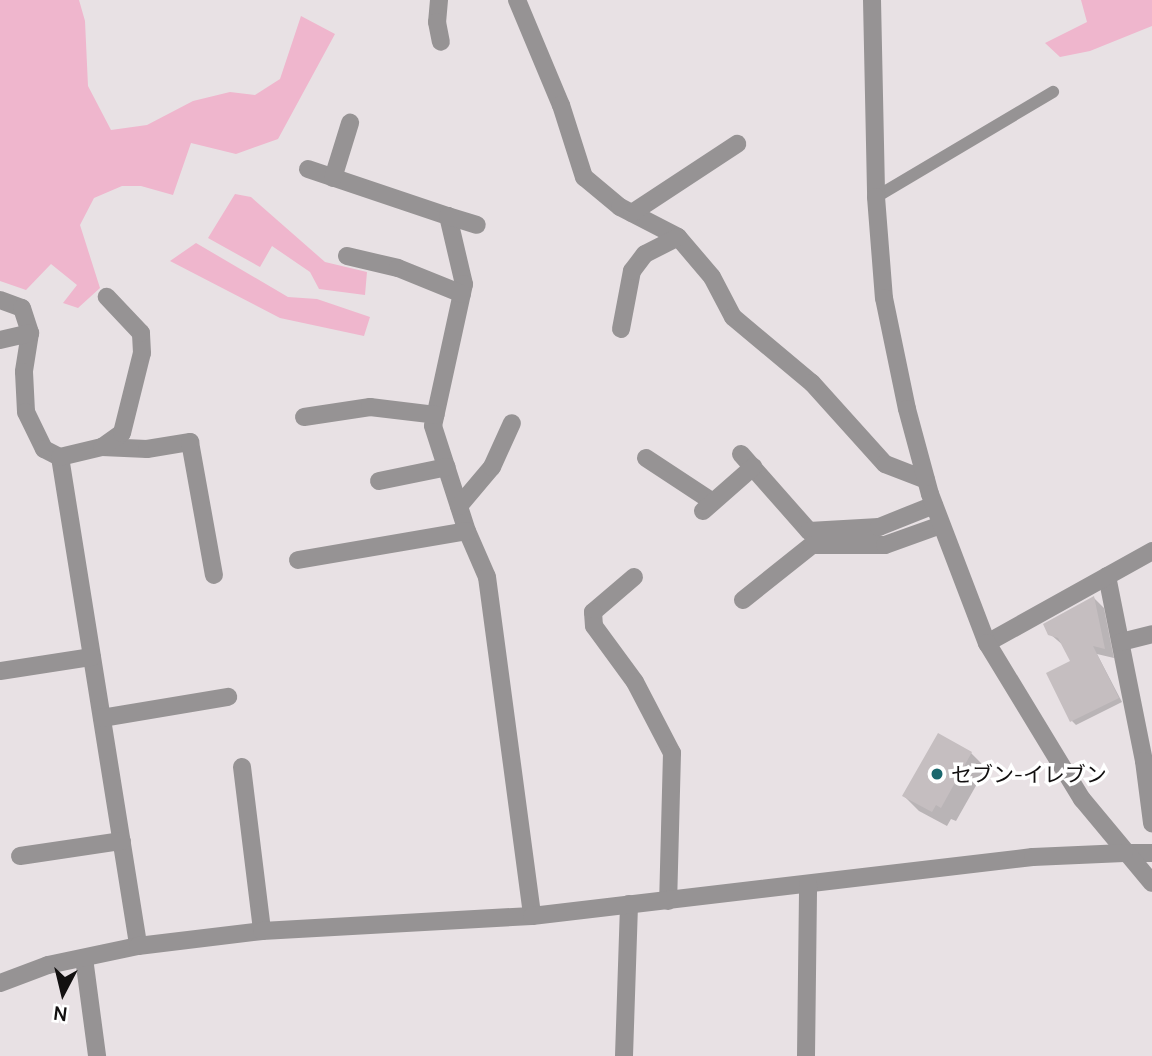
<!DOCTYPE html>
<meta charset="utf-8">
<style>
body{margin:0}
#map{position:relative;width:1152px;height:1056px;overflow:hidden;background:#e8e1e4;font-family:Manrope,"Noto Sans JP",sans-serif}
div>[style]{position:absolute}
.green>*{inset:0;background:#efb6cd}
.shadow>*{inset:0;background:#0003}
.building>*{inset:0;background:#c5bec0}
.service>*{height:12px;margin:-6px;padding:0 6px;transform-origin:6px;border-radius:6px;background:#969394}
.minor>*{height:18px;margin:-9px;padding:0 9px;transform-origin:9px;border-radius:9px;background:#969394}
.tertiary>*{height:18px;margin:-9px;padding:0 9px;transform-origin:9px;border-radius:9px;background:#969394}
.dots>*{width:19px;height:19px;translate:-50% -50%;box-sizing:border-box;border:4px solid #fff;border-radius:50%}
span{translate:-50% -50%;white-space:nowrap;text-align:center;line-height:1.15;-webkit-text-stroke:7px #fff;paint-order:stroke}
.poi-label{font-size:21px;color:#121010}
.left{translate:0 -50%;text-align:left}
.north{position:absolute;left:28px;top:958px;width:70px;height:70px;-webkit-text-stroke:5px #fff;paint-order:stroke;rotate:187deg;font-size:19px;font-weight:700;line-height:28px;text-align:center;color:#121010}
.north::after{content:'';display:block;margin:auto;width:24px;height:32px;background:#121010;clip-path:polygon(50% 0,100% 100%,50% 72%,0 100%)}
</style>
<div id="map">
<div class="green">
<i style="clip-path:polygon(0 0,79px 0,85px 21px,88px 86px,111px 130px,147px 125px,193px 101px,230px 92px,255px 95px,280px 79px,301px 16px,335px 34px,278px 139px,236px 154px,191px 143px,173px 195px,141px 186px,122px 186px,94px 198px,80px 225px,100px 288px,78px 308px,63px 303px,77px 285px,51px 264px,26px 290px,0 281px)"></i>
<i style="clip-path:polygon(1081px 0,1152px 0,1152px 26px,1090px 51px,1060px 57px,1045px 43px,1087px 22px)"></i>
<i style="clip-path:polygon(235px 194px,251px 197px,325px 262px,367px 272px,365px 295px,319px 289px,310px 272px,272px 246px,260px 267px,208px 238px)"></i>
<i style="clip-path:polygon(196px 243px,288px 297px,317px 299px,370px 317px,364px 336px,280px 318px,170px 261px)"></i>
</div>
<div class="shadow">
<i style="clip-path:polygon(1094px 598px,1104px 608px,1114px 658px,1097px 654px,1122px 702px,1076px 725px,1072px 721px,1072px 662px,1064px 646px,1050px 634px)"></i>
<i style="clip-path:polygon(971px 753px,986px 768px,956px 821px,951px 819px,947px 826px,919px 811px,904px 796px)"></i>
</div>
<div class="building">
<i style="clip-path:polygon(1094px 596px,1105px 649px,1093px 646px,1119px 698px,1070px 722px,1046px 673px,1070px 661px,1058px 638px,1048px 635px,1043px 624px)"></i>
<i style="clip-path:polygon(938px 733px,972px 752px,941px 808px,936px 805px,932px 812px,902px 796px)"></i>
</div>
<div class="service">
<i style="left:876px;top:197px;width:206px;rotate:-30.7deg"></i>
</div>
<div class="minor">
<i style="left:439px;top:0;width:22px;rotate:95deg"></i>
<i style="left:437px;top:22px;width:20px;rotate:79deg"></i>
<i style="left:517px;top:0;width:114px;rotate:67.3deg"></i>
<i style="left:561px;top:105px;width:76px;rotate:72.3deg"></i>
<i style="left:584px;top:177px;width:47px;rotate:39.8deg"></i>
<i style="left:620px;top:207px;width:65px;rotate:27.3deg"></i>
<i style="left:678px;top:237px;width:52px;rotate:49.6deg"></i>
<i style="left:712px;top:277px;width:45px;rotate:62.3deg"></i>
<i style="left:733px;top:317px;width:103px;rotate:39.9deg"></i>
<i style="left:812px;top:383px;width:109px;rotate:48deg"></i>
<i style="left:885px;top:464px;width:44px;rotate:21.3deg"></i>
<i style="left:308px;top:169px;width:148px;rotate:18.6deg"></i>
<i style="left:448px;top:216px;width:70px;rotate:76.8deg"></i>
<i style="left:464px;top:284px;width:145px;rotate:102.3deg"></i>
<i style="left:433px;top:426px;width:110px;rotate:72.1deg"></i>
<i style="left:467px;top:531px;width:50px;rotate:66.5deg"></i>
<i style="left:487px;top:577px;width:342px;rotate:82.4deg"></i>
<i style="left:333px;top:178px;width:58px;rotate:-72.8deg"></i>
<i style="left:632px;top:213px;width:126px;rotate:-33.3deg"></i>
<i style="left:448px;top:216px;width:30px;rotate:17deg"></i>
<i style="left:347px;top:256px;width:52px;rotate:13.2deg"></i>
<i style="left:398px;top:268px;width:69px;rotate:22.1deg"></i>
<i style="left:0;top:300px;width:23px;rotate:20deg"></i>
<i style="left:22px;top:308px;width:26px;rotate:72deg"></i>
<i style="left:30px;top:333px;width:39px;rotate:99deg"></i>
<i style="left:24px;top:372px;width:40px;rotate:87.1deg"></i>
<i style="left:26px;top:412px;width:41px;rotate:64.1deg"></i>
<i style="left:44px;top:449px;width:18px;rotate:27deg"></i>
<i style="left:60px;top:457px;width:495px;rotate:80.9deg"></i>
<i style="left:621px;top:329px;width:59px;rotate:-79.3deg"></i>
<i style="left:632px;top:271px;width:21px;rotate:-53deg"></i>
<i style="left:645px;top:254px;width:37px;rotate:-27deg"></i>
<i style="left:0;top:340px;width:31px;rotate:-13deg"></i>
<i style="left:304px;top:417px;width:67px;rotate:-8.6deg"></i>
<i style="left:370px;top:407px;width:66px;rotate:6.9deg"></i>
<i style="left:102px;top:447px;width:45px;rotate:2.5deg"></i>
<i style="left:147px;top:449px;width:44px;rotate:-9.2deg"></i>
<i style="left:190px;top:442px;width:135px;rotate:79.8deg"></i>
<i style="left:741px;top:454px;width:103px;rotate:48.6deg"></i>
<i style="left:809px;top:531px;width:70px;rotate:-3.3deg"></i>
<i style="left:879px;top:527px;width:59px;rotate:-21.8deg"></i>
<i style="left:60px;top:457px;width:43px;rotate:-13.4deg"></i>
<i style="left:102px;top:447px;width:24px;rotate:-35deg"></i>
<i style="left:122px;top:433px;width:82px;rotate:-76deg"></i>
<i style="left:142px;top:353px;width:20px;rotate:-93deg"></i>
<i style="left:141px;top:333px;width:50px;rotate:-133.4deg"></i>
<i style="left:646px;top:458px;width:80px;rotate:33.3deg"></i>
<i style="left:379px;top:481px;width:69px;rotate:-11.6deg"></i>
<i style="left:459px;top:506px;width:51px;rotate:-49.8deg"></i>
<i style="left:492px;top:467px;width:48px;rotate:-65.6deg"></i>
<i style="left:703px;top:511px;width:67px;rotate:-41.3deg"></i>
<i style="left:298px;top:560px;width:171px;rotate:-9.7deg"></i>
<i style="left:1107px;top:576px;width:189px;rotate:78.7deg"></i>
<i style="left:1144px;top:761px;width:63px;rotate:82.6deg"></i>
<i style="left:634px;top:577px;width:54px;rotate:139.5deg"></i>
<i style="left:593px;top:612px;width:14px;rotate:86deg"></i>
<i style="left:594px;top:626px;width:69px;rotate:53.8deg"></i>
<i style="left:635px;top:682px;width:80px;rotate:62.5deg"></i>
<i style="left:672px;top:753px;width:148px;rotate:91.5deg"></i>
<i style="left:743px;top:600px;width:88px;rotate:-38.6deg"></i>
<i style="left:812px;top:545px;width:73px"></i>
<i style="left:885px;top:545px;width:59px;rotate:-19.7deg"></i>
<i style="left:1121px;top:642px;width:32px;rotate:-14deg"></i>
<i style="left:987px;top:643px;width:189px;rotate:-29.1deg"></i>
<i style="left:0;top:671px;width:93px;rotate:-8.7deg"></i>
<i style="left:102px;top:718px;width:128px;rotate:-9.5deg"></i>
<i style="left:242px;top:767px;width:165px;rotate:83deg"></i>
<i style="left:1124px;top:853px;width:28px"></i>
<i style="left:20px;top:856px;width:103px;rotate:-8.4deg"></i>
<i style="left:84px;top:958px;width:99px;rotate:82.4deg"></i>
<i style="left:624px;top:1056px;width:152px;rotate:-88.1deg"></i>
</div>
<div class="tertiary">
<i style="left:872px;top:0;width:197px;rotate:88.8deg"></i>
<i style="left:876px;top:197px;width:101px;rotate:85.5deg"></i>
<i style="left:884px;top:298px;width:113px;rotate:78.3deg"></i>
<i style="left:907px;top:409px;width:88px;rotate:74.9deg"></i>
<i style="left:930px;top:494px;width:160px;rotate:69.1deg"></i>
<i style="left:987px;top:643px;width:183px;rotate:58.7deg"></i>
<i style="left:1082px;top:799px;width:109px;rotate:50.2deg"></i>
<i style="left:0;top:983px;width:51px;rotate:-20.6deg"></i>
<i style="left:48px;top:965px;width:92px;rotate:-11.9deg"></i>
<i style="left:138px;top:946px;width:125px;rotate:-6.9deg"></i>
<i style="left:262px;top:931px;width:270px;rotate:-3.2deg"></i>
<i style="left:532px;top:916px;width:504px;rotate:-6.72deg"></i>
<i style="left:1033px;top:857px;width:91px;rotate:-2.5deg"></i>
<i style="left:806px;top:1056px;width:172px;rotate:-89.3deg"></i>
</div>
<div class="dots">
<i style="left:937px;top:774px;background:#1a676d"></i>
</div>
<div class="poi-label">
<span class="left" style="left:951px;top:774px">セブン-イレブン</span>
</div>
<div class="north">N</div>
</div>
